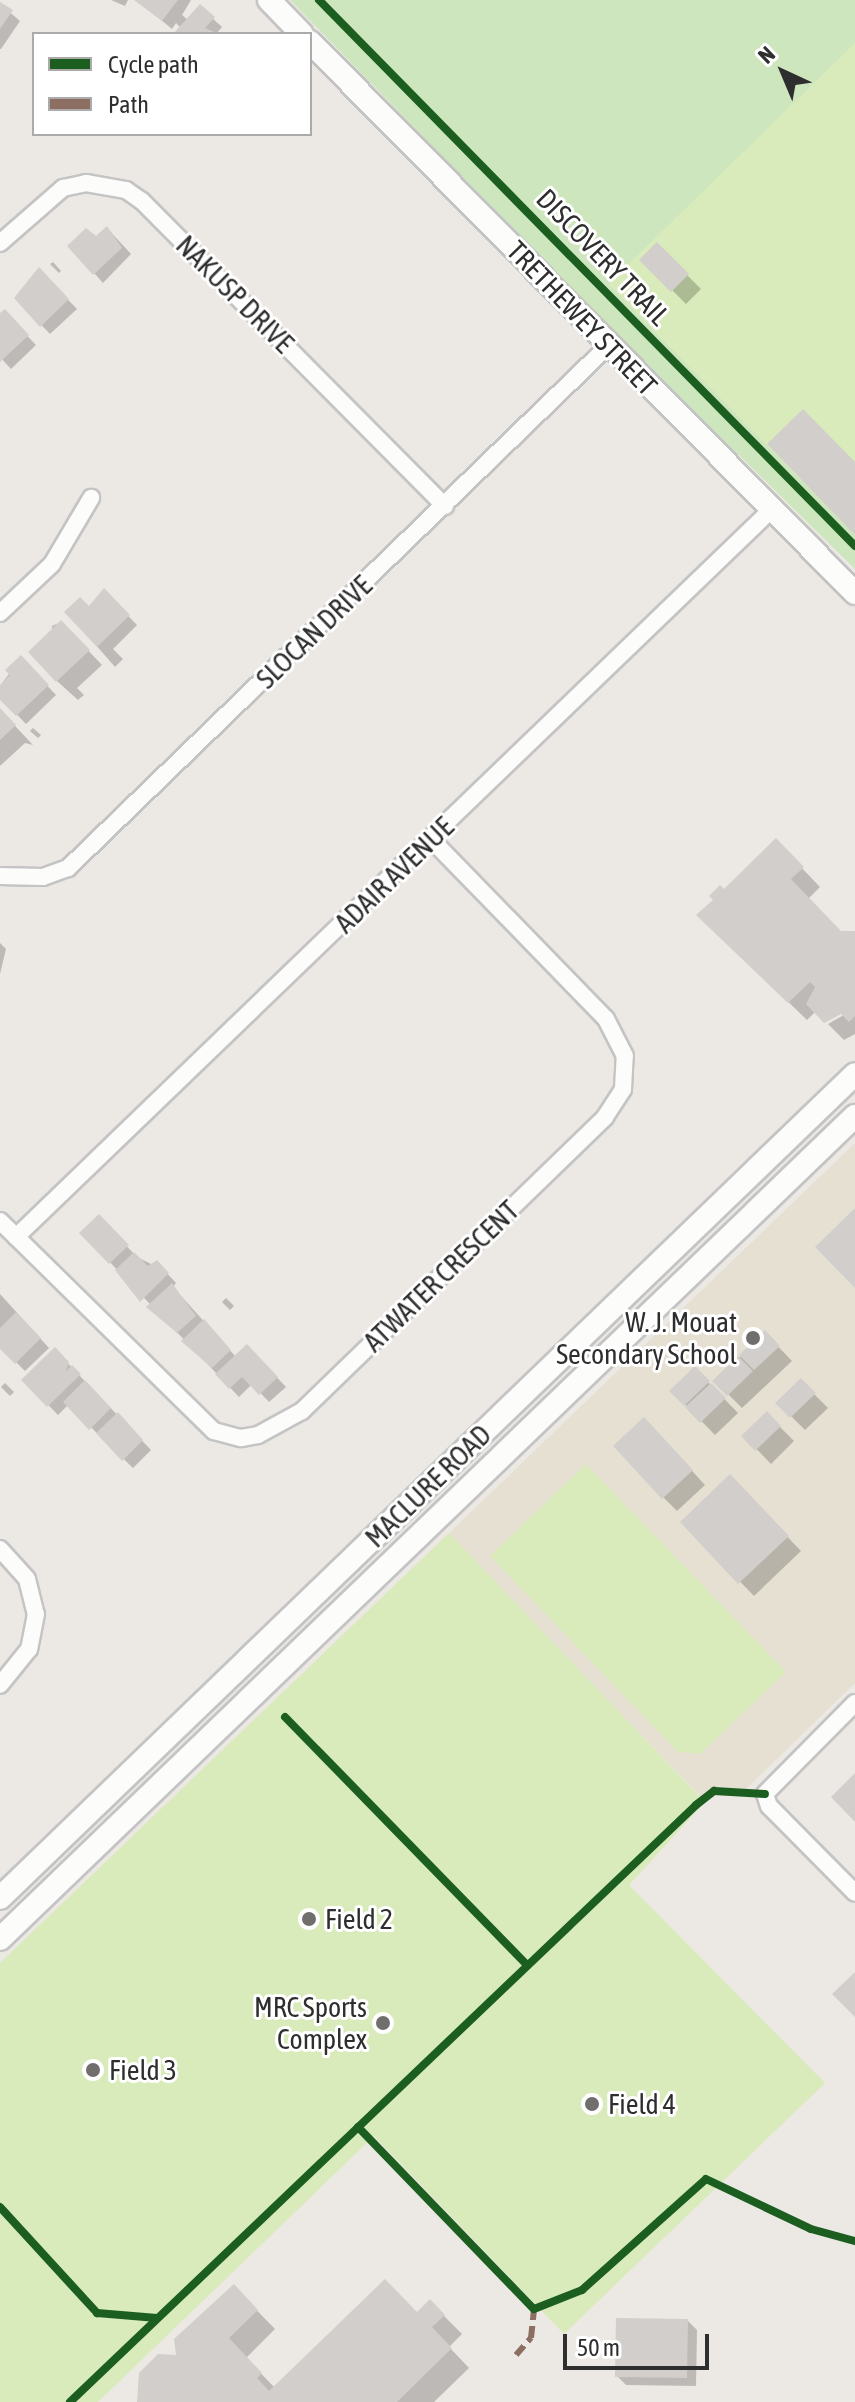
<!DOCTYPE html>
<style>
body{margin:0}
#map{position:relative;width:855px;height:2402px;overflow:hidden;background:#ece8e4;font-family:"Asap Condensed",sans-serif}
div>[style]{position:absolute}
.education>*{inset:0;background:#e6e0d3}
.green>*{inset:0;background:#cee6be}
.pitch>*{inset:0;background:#d9eabb}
.shadow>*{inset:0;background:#0003}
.building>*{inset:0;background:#d1cecb}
.roads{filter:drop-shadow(2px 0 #c5c4c5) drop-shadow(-2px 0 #c5c4c5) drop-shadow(0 2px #c5c4c5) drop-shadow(0 -2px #c5c4c5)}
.street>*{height:16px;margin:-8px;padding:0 8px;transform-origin:8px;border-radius:8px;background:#fcfcfb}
.secondary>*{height:22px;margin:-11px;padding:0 11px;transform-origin:11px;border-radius:11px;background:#fcfcfb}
.quiet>*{height:6px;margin-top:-3px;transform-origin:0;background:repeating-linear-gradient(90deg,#8d6e63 0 12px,transparent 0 18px)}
.cycleway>*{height:8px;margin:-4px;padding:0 4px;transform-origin:4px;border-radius:4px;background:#1b5e20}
.dots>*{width:22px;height:22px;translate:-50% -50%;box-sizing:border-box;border:4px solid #fff;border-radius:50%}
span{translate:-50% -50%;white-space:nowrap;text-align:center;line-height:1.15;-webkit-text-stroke:6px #fff;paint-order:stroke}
.street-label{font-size:28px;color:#2e2e2e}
.poi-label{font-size:28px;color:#2e2e2e}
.right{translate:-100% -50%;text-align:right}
.left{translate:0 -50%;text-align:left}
.legend{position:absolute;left:32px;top:32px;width:280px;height:104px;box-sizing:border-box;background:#fff;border:2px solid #ababab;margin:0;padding:10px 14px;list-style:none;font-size:24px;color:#2e2e2e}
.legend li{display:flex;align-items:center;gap:16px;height:40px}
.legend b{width:40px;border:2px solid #ababab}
.north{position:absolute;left:743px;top:32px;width:80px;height:80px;-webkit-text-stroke:6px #fff;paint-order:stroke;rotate:316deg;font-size:22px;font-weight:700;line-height:32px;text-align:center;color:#2e2e2e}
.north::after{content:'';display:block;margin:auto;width:28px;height:36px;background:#2e2e2e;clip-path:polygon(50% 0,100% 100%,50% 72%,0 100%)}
.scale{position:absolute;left:563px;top:2334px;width:146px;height:36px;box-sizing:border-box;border:4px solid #2e2e2e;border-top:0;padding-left:10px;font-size:24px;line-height:28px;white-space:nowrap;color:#2e2e2e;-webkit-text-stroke:6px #fff;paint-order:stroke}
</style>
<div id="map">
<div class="education">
<i style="clip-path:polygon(855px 1143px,855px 1683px,746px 1789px,715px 1789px,702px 1798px,449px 1533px)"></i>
</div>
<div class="green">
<i style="clip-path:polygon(290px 0,855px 0,855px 569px,604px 323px)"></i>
</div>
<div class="pitch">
<i style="clip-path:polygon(855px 43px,855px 535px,608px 284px)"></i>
<i style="clip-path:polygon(586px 1464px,786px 1672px,700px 1754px,678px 1752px,490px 1556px)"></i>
<i style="clip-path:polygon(449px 1533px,705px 1802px,629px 1885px,825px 2083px,564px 2334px,374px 2136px,98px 2402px,0 2402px,0 1963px)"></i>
</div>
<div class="shadow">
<i style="clip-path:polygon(111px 0,128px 0,125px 6px)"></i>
<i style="clip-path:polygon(137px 0,191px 0,182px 15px,188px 20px,200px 7px,222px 27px,216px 34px,176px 34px,181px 28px,176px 23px,172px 29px)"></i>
<i style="clip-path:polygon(0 4px,20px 21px,1px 49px,0 49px)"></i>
<i style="clip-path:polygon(107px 228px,131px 254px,103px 283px,70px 246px,96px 239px)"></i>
<i style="clip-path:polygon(657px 245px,701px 289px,686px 304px,642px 260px)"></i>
<i style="clip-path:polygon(53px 262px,61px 271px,59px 273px,50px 264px)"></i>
<i style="clip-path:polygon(39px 270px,77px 309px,50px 334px,16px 298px)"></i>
<i style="clip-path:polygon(4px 312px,36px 345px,11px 369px,0 357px,0 315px)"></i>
<i style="clip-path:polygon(104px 591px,137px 625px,113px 649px,123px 659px,115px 667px,67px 612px,89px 609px)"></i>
<i style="clip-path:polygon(61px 622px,102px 665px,77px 688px,84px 695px,78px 700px,57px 681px,52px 626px)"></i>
<i style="clip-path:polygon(21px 658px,56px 695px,26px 724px,0 697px,0 686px)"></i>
<i style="clip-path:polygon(0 710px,33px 745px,25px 743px,0 766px)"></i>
<i style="clip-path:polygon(33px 728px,41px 735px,38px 738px,30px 731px)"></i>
<i style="clip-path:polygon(776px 841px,820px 887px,808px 899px,842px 933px,855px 934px,855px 1034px,844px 1040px,828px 1024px,851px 1011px,816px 1011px,807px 1020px,717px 933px,724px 892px)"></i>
<i style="clip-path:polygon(0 943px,6px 949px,0 974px)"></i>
<i style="clip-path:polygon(99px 1217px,137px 1257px,165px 1271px,176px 1283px,173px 1287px,236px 1357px,247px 1346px,286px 1387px,269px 1402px,252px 1384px,239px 1397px,82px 1233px)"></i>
<i style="clip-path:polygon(0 1294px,49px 1348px,25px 1371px,0 1346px)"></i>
<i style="clip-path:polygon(226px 1298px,234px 1306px,230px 1310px,222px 1302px)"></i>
<i style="clip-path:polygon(765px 1333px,792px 1361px,742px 1408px,715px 1381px)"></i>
<i style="clip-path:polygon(55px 1350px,151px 1450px,133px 1468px,68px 1405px,58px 1415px,24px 1380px)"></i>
<i style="clip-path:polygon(695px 1369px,738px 1413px,715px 1435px,672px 1391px)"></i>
<i style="clip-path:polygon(801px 1381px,828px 1408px,805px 1430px,778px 1403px)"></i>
<i style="clip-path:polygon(5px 1383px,14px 1392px,10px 1396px,1px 1387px)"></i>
<i style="clip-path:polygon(767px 1414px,794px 1441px,771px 1464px,744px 1436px)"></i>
<i style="clip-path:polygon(658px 1434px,705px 1485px,677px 1511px,663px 1497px)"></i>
<i style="clip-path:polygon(730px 1477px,801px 1551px,754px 1596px,682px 1522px)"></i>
<i style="clip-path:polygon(234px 2287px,275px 2329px,246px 2358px,275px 2388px,417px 2314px,430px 2302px,462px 2334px,449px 2347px,469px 2368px,434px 2402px,139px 2402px)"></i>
<i style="clip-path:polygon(688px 2321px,697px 2330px,696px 2386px,626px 2385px,617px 2376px)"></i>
</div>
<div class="building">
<i style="clip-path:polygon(134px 0,178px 0,162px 21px)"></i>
<i style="clip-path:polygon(0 2px,13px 10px,0 29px)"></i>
<i style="clip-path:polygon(200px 4px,215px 17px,205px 28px,219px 34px,173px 34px)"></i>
<i style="clip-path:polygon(107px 226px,122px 248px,93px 275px,67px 246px,86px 228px,96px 236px)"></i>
<i style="clip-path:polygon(657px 242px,689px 274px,671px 292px,639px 260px)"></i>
<i style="clip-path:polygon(39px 267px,69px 299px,40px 327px,14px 298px)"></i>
<i style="clip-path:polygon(5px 309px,29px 335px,0 362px,0 313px)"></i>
<i style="clip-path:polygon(803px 409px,855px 462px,855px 535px,767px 444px)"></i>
<i style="clip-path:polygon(104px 588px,130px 615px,97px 647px,64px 612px,80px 597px,89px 606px)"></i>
<i style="clip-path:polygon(61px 620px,90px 650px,56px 682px,28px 652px)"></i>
<i style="clip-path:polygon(21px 655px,49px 685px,16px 716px,0 700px,0 685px,10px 675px,5px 670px)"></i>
<i style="clip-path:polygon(0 708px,16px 725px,0 740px)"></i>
<i style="clip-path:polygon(776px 838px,804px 867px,791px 879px,841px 931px,855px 931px,855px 1016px,849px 1022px,841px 1014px,824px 1023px,806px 1004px,815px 987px,810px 982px,788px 1003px,696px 915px,713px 900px,709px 896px,720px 885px,724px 889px)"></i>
<i style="clip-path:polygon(855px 1208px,855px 1288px,815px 1247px)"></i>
<i style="clip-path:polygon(99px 1214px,129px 1245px,109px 1264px,79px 1233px)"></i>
<i style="clip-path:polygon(134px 1252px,148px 1266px,157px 1260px,169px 1273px,140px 1302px,115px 1270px)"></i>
<i style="clip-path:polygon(172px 1283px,196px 1316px,177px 1333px,146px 1307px)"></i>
<i style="clip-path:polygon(16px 1312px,41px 1338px,15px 1364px,0 1349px,0 1328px)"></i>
<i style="clip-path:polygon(204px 1319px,231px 1350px,212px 1368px,181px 1341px)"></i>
<i style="clip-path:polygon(765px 1330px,780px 1346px,754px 1370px,739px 1355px)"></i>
<i style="clip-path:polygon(247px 1344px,278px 1377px,259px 1395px,242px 1377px,229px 1389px,215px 1374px)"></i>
<i style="clip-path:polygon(55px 1347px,69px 1362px,66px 1371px,72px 1365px,81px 1374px,47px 1407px,21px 1380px)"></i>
<i style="clip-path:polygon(738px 1356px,753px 1371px,727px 1396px,712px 1381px)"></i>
<i style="clip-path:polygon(695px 1366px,710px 1381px,684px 1406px,669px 1391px)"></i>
<i style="clip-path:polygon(801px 1378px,816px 1393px,790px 1418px,775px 1403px)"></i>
<i style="clip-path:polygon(85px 1380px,111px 1408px,89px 1430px,63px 1402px)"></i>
<i style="clip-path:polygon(711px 1383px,726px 1398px,700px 1423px,685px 1407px)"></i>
<i style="clip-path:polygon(767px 1411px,781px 1426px,755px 1451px,741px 1436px)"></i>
<i style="clip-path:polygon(118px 1412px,143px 1440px,122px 1461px,96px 1433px)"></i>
<i style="clip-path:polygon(644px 1417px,693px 1470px,662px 1499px,613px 1446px)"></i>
<i style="clip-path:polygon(730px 1474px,789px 1536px,738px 1584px,680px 1522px)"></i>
<i style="clip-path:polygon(855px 1773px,855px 1822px,831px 1797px)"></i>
<i style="clip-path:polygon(855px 1972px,855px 2017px,832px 1994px)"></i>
<i style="clip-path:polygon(385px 2279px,417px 2312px,430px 2299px,445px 2315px,432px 2327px,452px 2348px,397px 2402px,137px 2402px,139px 2373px,158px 2354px,176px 2355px,174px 2339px,234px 2284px,258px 2310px,229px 2338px,262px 2373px,257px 2378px,269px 2391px)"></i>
<i style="clip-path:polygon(616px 2318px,688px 2319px,687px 2378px,615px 2377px)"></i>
</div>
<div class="roads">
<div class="street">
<i style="left:0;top:243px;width:84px;rotate:-41.1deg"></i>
<i style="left:63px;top:188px;width:24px;rotate:-12deg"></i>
<i style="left:86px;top:183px;width:41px;rotate:9.9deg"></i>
<i style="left:126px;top:190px;width:19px;rotate:35deg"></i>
<i style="left:142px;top:201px;width:430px;rotate:45.2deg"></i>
<i style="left:0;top:613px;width:71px;rotate:-43.3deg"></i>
<i style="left:52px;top:564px;width:77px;rotate:-59.4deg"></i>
<i style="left:0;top:876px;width:43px;rotate:1.3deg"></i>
<i style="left:43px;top:877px;width:27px;rotate:-20deg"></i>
<i style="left:68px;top:868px;width:751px;rotate:-44.03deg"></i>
<i style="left:0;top:1221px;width:300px;rotate:44.5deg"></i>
<i style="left:214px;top:1431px;width:28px;rotate:15deg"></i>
<i style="left:241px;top:1438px;width:17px;rotate:-10deg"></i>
<i style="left:258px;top:1435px;width:50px;rotate:-28.6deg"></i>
<i style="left:302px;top:1411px;width:422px;rotate:-44.1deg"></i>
<i style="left:605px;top:1117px;width:33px;rotate:-57deg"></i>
<i style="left:623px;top:1089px;width:33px;rotate:-87deg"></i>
<i style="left:625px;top:1056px;width:42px;rotate:-117.2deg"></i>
<i style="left:606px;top:1019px;width:251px;rotate:-134.2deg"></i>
<i style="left:16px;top:1237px;width:1047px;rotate:-43.92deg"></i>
<i style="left:0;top:1549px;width:40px;rotate:48deg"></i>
<i style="left:27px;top:1579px;width:36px;rotate:76deg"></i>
<i style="left:36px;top:1614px;width:36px;rotate:101deg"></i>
<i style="left:29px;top:1649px;width:46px;rotate:128.9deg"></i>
<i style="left:855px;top:1703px;width:128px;rotate:134.7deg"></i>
<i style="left:765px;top:1794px;width:13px;rotate:72deg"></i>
<i style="left:769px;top:1806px;width:122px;rotate:45.3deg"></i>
</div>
<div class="secondary">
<i style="left:269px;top:0;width:47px;rotate:45.9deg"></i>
<i style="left:310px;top:42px;width:775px;rotate:45.31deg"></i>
<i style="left:0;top:1898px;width:1187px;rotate:-43.94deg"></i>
<i style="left:0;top:1939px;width:1187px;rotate:-43.91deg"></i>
</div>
</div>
<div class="quiet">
<i style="left:516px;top:2355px;width:23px;rotate:-49deg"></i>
<i style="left:531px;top:2338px;width:29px;rotate:-84deg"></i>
</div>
<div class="cycleway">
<i style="left:319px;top:0;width:765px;rotate:45.53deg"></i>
<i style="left:285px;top:1717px;width:347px;rotate:45.7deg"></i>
<i style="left:358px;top:2127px;width:253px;rotate:46deg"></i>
<i style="left:534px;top:2309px;width:52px;rotate:-21.6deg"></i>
<i style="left:582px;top:2290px;width:166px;rotate:-41.8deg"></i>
<i style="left:706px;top:2179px;width:116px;rotate:25.5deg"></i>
<i style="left:811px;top:2229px;width:46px;rotate:15.3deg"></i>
<i style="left:0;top:2207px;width:144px;rotate:47.5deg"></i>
<i style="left:97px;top:2313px;width:60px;rotate:4.8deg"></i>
<i style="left:70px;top:2402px;width:865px;rotate:-43.64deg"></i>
<i style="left:696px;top:1805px;width:23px;rotate:-38deg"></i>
<i style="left:714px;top:1791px;width:51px;rotate:3.4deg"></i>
</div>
<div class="dots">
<i style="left:753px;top:1338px;background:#706f6e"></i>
<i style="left:309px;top:1919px;background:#706f6e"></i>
<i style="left:383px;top:2023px;background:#706f6e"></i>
<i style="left:93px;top:2070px;background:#706f6e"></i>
<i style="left:592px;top:2104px;background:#706f6e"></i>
</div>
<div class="street-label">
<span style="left:603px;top:257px;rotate:46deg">DISCOVERY TRAIL</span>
<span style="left:235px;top:294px;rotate:45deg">NAKUSP DRIVE</span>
<span style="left:582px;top:318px;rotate:46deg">TRETHEWEY STREET</span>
<span style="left:314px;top:632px;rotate:-44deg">SLOCAN DRIVE</span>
<span style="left:394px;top:875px;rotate:-44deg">ADAIR AVENUE</span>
<span style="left:441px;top:1276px;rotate:-44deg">ATWATER CRESCENT</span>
<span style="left:428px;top:1486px;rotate:-44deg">MACLURE ROAD</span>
</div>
<div class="poi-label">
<span class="right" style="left:737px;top:1338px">W. J. Mouat<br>Secondary School</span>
<span class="left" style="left:325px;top:1919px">Field 2</span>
<span class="right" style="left:367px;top:2023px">MRC Sports<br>Complex</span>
<span class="left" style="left:109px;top:2070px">Field 3</span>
<span class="left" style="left:608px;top:2104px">Field 4</span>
</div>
<ul class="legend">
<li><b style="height:10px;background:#1b5e20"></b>Cycle path</li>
<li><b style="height:10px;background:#8d6e63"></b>Path</li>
</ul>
<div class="north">N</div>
<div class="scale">50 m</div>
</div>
